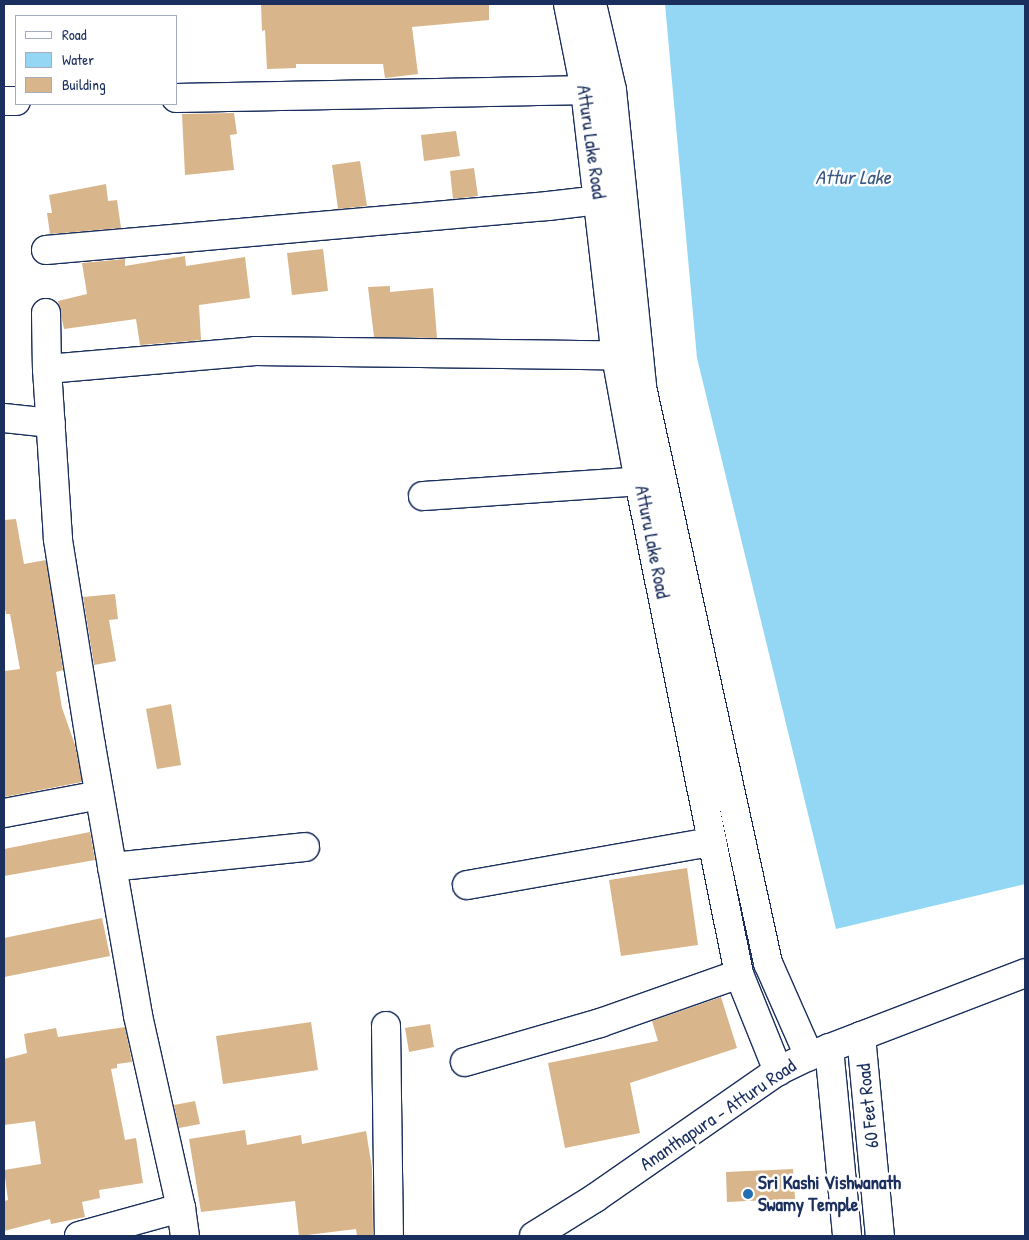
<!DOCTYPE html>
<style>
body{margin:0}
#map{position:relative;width:1029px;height:1240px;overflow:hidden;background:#fff;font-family:"Patrick Hand",sans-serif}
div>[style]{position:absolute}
.water>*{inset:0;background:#93d7f5}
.building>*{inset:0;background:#d8b58a}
.roads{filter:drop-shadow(1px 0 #1b2f5e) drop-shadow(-1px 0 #1b2f5e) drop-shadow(0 1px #1b2f5e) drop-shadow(0 -1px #1b2f5e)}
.minor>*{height:28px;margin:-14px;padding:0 14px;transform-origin:14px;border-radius:14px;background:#fff}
.dots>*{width:14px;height:14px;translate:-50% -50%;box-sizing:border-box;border:2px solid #fff;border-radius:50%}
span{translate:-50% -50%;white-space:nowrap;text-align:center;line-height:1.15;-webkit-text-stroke:5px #fff;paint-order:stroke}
.street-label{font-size:19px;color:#1b2f5e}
.poi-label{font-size:19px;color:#1b2f5e;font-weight:700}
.left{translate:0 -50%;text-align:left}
.water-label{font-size:20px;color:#395984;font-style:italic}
.frame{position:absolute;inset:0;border:5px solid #1b2f5e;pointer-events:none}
.legend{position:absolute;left:15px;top:15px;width:162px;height:90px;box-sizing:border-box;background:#fff;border:1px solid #a4acbf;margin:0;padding:6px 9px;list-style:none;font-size:15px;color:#1b2f5e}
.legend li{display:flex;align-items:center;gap:10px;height:25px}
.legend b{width:25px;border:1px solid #a4acbf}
</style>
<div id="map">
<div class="water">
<i style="clip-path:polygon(665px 4px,1025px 4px,1025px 884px,836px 929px,697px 358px)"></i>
</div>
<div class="building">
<i style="clip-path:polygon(261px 4px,489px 4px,489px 20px,412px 27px,418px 74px,385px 78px,383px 64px,296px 64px,296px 68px,267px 69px,265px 30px,262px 31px)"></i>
<i style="clip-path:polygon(234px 113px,237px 134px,230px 135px,234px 170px,185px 175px,182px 114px)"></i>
<i style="clip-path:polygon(456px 131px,460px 156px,424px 161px,421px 135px)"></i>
<i style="clip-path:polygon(360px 161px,367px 206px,338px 209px,332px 165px)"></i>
<i style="clip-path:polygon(474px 168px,478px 196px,453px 199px,450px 171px)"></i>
<i style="clip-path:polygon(106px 184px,108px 201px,117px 200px,121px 228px,50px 234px,47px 213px,52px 213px,49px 195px)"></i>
<i style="clip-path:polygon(323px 249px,328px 291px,292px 295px,287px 253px)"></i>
<i style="clip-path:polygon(185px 256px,186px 266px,245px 257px,250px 298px,199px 305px,201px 340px,140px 345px,136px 319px,64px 329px,58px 301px,87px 294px,82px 263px,125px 259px,125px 266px)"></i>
<i style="clip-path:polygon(390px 286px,390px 292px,433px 288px,437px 338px,374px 337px,368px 287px)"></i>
<i style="clip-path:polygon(16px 519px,24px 564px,46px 560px,63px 670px,56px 672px,62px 708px,75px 745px,82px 782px,4px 797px,4px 671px,20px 669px,10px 614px,6px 614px,4px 603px,4px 520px)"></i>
<i style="clip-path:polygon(115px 594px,118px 619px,109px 620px,116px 661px,94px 665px,83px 597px)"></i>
<i style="clip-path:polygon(171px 704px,181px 765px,157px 769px,146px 709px)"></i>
<i style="clip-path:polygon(90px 832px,95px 860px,4px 876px,4px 849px)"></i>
<i style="clip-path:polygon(687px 868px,698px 945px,621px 956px,609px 880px)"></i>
<i style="clip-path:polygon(102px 918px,110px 956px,4px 977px,4px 938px)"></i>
<i style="clip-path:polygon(721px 997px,737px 1048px,630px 1083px,640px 1133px,565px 1148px,548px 1063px,658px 1041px,652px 1021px)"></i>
<i style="clip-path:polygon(311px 1022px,318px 1070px,223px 1084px,216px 1036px)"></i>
<i style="clip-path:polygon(430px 1024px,434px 1047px,409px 1052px,405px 1028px)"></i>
<i style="clip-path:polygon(125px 1027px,132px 1062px,117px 1064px,117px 1068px,111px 1069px,125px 1140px,136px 1138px,143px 1183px,99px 1190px,100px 1198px,82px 1202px,85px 1217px,51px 1224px,50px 1219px,4px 1231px,4px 1201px,8px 1200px,4px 1170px,41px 1164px,35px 1121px,4px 1125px,4px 1059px,27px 1053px,24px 1034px,56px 1028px,58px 1037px)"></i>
<i style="clip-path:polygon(195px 1101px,200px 1124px,179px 1128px,174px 1105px)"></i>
<i style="clip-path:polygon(245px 1130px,247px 1145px,301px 1135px,302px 1144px,366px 1131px,372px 1168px,373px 1236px,357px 1236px,356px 1229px,299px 1236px,295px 1201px,201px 1212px,189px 1139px)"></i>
<i style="clip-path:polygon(793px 1169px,795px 1199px,727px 1202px,726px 1172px)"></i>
</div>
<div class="roads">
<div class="minor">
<i style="left:568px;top:4px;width:88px;rotate:78.8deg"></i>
<i style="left:585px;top:90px;width:268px;rotate:83.4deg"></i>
<i style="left:616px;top:356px;width:127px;rotate:79.6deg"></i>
<i style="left:639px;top:481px;width:503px;rotate:78.53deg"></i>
<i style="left:739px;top:974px;width:105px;rotate:68.1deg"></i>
<i style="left:592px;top:4px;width:88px;rotate:76.9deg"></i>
<i style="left:612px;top:90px;width:299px;rotate:84.2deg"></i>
<i style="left:642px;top:387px;width:590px;rotate:77.66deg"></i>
<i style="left:768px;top:963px;width:102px;rotate:66.2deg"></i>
<i style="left:176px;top:98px;width:427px;rotate:-1.1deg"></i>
<i style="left:4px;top:101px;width:12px"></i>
<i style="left:46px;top:250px;width:504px;rotate:-5.01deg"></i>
<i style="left:548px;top:206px;width:68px;rotate:-6.7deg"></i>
<i style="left:46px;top:313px;width:56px;rotate:89deg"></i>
<i style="left:4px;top:418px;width:47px;rotate:6.1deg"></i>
<i style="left:423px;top:496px;width:234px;rotate:-3.9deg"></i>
<i style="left:4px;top:813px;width:97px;rotate:-10.7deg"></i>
<i style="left:112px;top:867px;width:194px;rotate:-5.9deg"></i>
<i style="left:467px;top:885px;width:249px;rotate:-10deg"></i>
<i style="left:386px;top:1026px;width:210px;rotate:89.2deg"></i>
<i style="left:861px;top:1036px;width:201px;rotate:84.6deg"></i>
<i style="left:829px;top:1048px;width:189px;rotate:84.5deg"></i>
<i style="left:465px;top:1062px;width:141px;rotate:-16.1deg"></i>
<i style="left:600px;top:1023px;width:147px;rotate:-19.4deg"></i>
<i style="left:181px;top:1208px;width:198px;rotate:-102.6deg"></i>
<i style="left:138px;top:1015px;width:273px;rotate:-99.9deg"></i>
<i style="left:91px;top:746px;width:210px;rotate:-99.1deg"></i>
<i style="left:58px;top:539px;width:170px;rotate:-93.7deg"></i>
<i style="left:47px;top:369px;width:209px;rotate:-4.9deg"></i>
<i style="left:255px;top:351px;width:384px;rotate:0.7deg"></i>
<i style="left:79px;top:1236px;width:106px;rotate:-15.4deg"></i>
<i style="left:181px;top:1208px;width:28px;rotate:82deg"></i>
<i style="left:534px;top:1236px;width:72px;rotate:-31.9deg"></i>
<i style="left:595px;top:1198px;width:223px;rotate:-34.8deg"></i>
<i style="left:778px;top:1071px;width:34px;rotate:-26deg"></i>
<i style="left:809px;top:1056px;width:231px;rotate:-21deg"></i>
</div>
</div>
<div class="dots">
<i style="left:748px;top:1194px;background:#1f6fb2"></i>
</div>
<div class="street-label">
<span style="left:591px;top:142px;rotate:82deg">Atturu Lake Road</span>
<span style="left:652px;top:542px;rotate:79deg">Atturu Lake Road</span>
<span style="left:868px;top:1106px;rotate:-96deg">60 Feet Road</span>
<span style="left:718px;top:1115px;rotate:-34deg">Ananthapura - Atturu Road</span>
</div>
<div class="poi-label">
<span class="left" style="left:758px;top:1194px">Sri Kashi Vishwanath<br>Swamy Temple</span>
</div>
<div class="water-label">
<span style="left:853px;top:176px">Attur Lake</span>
</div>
<div class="frame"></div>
<ul class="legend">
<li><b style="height:6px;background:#fff"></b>Road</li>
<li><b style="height:14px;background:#93d7f5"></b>Water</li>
<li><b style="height:14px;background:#d8b58a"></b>Building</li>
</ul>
</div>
